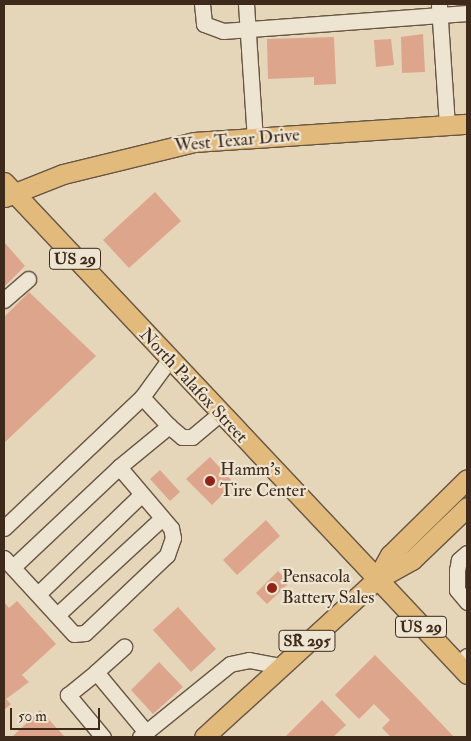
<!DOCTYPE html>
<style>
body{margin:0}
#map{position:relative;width:471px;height:741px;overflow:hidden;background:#e5d6b9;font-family:"IM FELL Double Pica",serif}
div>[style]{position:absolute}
.building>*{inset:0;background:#dda58b}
.roads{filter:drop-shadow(1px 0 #685542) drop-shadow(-1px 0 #685542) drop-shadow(0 1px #685542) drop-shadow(0 -1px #685542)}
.minor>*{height:15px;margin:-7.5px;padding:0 7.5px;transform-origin:7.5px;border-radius:7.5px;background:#eee4d2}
.major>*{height:19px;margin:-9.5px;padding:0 9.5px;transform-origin:9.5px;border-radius:9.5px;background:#e2bb7c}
.dots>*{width:14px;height:14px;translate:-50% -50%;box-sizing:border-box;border:2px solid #eee4d2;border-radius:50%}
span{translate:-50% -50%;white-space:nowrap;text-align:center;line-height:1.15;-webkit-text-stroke:4.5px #eee4d2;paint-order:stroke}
.shield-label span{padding:1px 4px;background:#eee4d2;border:1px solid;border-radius:4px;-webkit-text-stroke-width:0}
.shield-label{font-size:16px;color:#3e2a1a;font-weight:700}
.street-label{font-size:18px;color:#3e2a1a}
.poi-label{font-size:18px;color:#3e2a1a}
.left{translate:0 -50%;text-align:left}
.frame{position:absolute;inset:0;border:5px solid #3e2a1a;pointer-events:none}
.scale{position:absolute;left:10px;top:708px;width:90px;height:22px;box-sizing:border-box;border:2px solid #3e2a1a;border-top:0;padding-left:6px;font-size:15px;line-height:18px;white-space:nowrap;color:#3e2a1a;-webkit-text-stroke:4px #eee4d2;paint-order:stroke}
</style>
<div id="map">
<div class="building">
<i style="clip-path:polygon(423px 34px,425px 72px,402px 73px,401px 37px)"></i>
<i style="clip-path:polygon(334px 37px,336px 84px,314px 85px,314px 77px,268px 79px,267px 39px)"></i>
<i style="clip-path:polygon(391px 39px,394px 65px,376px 67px,374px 40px)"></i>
<i style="clip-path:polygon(155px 192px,181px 221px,129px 268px,103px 240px)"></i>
<i style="clip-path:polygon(4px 242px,25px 266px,4px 287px)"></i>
<i style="clip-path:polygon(29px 292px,96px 356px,4px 443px,4px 317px)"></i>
<i style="clip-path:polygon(210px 457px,234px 483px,212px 505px,186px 479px)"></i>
<i style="clip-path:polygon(160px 470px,180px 492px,170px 501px,150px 479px)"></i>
<i style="clip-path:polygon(266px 520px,280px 536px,237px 575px,223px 560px)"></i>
<i style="clip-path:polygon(278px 571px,289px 583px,267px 604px,256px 593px)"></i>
<i style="clip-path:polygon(17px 601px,56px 644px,22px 675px,29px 682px,6px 699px,11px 704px,4px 710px,4px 602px,9px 608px)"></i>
<i style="clip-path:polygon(178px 607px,216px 649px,191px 672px,153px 630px)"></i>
<i style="clip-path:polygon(375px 655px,415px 696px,454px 737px,391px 737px,382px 728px,390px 720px,374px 704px,359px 719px,335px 695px)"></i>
<i style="clip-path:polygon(159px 662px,183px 687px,153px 714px,131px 690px)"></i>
<i style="clip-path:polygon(322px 700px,346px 725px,333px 737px,285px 737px)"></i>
<i style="clip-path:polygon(40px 710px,65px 737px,12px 737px)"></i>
</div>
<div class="roads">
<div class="minor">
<i style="left:202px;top:4px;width:20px;rotate:84deg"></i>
<i style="left:204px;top:24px;width:20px;rotate:20deg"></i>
<i style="left:223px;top:31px;width:245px;rotate:-4.2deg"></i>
<i style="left:246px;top:4px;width:135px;rotate:86.2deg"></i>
<i style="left:439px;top:5px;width:120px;rotate:86.2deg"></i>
<i style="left:4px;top:300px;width:32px;rotate:-41deg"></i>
<i style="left:169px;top:360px;width:46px;rotate:126.1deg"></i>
<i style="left:142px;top:397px;width:40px;rotate:47deg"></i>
<i style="left:169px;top:426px;width:17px;rotate:40deg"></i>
<i style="left:182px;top:437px;width:10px"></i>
<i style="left:192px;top:437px;width:35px;rotate:-40deg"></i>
<i style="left:4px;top:528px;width:190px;rotate:-43.5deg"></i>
<i style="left:467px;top:553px;width:11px;rotate:139deg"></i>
<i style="left:459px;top:560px;width:10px;rotate:101deg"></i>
<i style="left:457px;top:570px;width:20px;rotate:90deg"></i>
<i style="left:457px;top:590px;width:16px;rotate:50deg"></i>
<i style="left:4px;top:558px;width:103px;rotate:47.4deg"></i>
<i style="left:74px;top:634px;width:11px;rotate:-5deg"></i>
<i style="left:85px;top:633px;width:113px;rotate:-43.6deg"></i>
<i style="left:167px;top:555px;width:18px;rotate:-71deg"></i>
<i style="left:173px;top:538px;width:10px;rotate:-101deg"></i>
<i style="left:171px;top:528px;width:80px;rotate:-130.4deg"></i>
<i style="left:13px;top:567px;width:146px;rotate:-43.3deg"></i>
<i style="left:119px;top:467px;width:65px;rotate:-39.4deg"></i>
<i style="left:38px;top:594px;width:144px;rotate:-43.9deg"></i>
<i style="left:57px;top:615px;width:143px;rotate:-42.7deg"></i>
<i style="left:458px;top:664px;width:12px;rotate:-42deg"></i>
<i style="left:96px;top:672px;width:38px;rotate:-42deg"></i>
<i style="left:103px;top:737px;width:55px;rotate:-129.8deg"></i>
<i style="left:68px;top:695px;width:36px;rotate:-39deg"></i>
<i style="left:96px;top:672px;width:78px;rotate:50.2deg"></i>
<i style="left:140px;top:737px;width:116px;rotate:-39deg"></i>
<i style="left:230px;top:664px;width:19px;rotate:-12deg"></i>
<i style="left:249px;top:660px;width:31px;rotate:11deg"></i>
</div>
<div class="major">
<i style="left:4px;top:182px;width:676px;rotate:46.74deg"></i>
<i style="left:5px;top:197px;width:62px;rotate:-21.6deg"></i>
<i style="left:63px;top:174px;width:135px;rotate:-13.7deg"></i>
<i style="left:194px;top:142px;width:274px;rotate:-3.8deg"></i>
<i style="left:376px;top:580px;width:29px;rotate:-61deg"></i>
<i style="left:390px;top:555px;width:108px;rotate:-44.6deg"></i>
<i style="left:204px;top:737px;width:233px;rotate:-42.4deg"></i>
<i style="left:376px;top:580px;width:41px;rotate:-29.1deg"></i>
<i style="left:412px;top:560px;width:76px;rotate:-43.9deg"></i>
</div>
</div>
<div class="dots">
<i style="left:210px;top:481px;background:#8f2418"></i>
<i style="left:272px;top:588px;background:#8f2418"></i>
</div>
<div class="shield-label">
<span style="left:75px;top:259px">US 29</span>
<span style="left:421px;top:627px">US 29</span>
<span style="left:307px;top:641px">SR 295</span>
</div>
<div class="street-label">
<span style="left:237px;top:141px;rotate:-5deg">West Texar Drive</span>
<span style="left:193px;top:386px;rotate:47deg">North Palafox Street</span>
</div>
<div class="poi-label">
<span class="left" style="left:220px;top:481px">Hamm's<br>Tire Center</span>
<span class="left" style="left:282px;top:588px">Pensacola<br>Battery Sales</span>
</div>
<div class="frame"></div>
<div class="scale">50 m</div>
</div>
